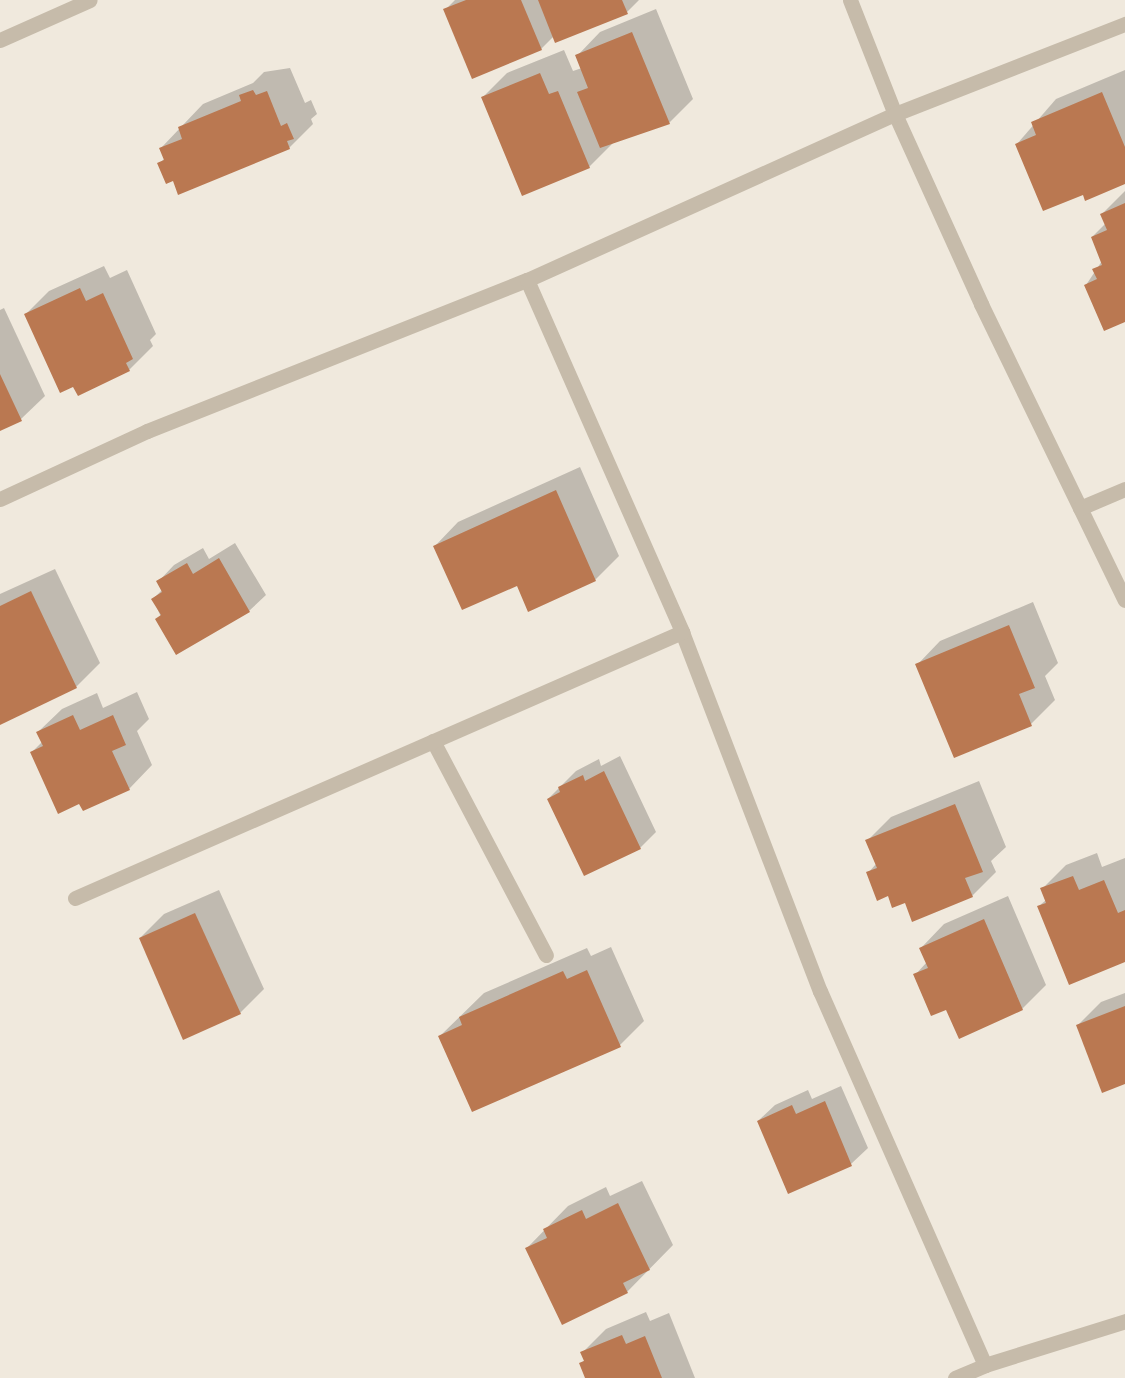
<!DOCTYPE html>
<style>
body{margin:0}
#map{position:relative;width:1125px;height:1378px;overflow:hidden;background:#f0e9dd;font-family:"Public Sans",sans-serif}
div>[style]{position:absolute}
.shadow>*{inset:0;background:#0003}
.building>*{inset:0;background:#ba7851}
.minor>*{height:15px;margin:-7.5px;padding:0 7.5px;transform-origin:7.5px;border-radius:7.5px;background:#c6bbaa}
span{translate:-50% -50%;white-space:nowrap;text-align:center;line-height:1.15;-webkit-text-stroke:5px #f8f3e9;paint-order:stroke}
</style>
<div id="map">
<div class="shadow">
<i style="clip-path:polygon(455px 0,639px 0,627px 12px,554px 36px,541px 49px,445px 10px)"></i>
<i style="clip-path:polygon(656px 9px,693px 99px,669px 123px,613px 143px,589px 167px,483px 97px,507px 73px,564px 50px,573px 71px,582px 68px,577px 56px,600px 32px)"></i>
<i style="clip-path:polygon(290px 68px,305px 103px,311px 100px,317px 114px,311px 119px,313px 124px,289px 148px,173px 179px,159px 164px,165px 158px,161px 148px,203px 104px,253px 83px,264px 72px)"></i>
<i style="clip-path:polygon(1125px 70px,1125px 183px,1084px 193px,1017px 144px,1056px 99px)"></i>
<i style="clip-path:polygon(1125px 191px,1125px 321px,1086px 285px,1102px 261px,1092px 237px,1106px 223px,1102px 214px)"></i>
<i style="clip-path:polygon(104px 266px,110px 278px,127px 270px,156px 334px,150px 340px,153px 346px,129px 370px,25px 315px,49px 291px)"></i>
<i style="clip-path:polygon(4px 308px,45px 396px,21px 419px,0 429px,0 310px)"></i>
<i style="clip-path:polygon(580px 467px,619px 556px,595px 580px,528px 610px,517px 584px,435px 546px,458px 522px)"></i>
<i style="clip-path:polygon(235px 543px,266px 595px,249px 611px,177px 653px,153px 599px,163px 589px,158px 582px,174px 565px,203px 548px,209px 559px)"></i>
<i style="clip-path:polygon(55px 569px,100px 663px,76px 687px,0 722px,0 594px)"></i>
<i style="clip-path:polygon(1033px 602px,1058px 663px,1045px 676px,1055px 700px,1031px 724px,917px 665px,940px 641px)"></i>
<i style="clip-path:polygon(137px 692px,149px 719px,137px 731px,152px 765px,129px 789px,80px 802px,32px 752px,42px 742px,38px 732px,62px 709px,97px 693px,103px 708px)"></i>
<i style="clip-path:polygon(620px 756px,656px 832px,640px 848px,548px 799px,576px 771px,599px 759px,601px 766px)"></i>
<i style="clip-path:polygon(979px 781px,1006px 847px,991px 861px,996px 872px,972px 896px,906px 901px,889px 895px,868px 873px,876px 864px,867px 841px,891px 817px)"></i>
<i style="clip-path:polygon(1097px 853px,1102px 867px,1125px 858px,1125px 961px,1039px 906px,1046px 900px,1042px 889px,1066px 865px)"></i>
<i style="clip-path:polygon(219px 890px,264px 989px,240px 1013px,140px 938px,164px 914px)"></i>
<i style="clip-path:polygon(1008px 896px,1046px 985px,1022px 1009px,947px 1008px,915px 975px,927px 962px,921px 948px,944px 924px)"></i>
<i style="clip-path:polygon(611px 947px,644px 1021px,620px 1045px,473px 1110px,440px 1036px,484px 993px,587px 948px,591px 956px)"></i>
<i style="clip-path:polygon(1125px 993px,1125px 1082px,1078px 1025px,1101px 1002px)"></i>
<i style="clip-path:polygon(841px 1086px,868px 1148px,851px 1164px,789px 1192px,758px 1121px,775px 1105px,808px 1090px,812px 1099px)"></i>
<i style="clip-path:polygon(642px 1181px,673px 1245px,627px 1292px,527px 1248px,568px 1206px,606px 1187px,610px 1196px)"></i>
<i style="clip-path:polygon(646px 1312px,650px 1321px,669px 1313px,695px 1378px,587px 1378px,581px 1363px,585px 1360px,582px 1353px,606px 1329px)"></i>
</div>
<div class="building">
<i style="clip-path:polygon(466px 0,521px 0,542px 50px,472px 79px,443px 9px)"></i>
<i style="clip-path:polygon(538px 0,622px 0,628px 14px,555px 43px)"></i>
<i style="clip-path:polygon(632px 32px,670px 124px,600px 148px,577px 92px,588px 88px,575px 55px)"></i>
<i style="clip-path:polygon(540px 73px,549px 94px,558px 91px,590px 168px,522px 196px,481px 97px)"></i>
<i style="clip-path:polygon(253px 90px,256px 95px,267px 91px,281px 126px,287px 123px,294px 139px,287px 141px,290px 149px,178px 195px,173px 181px,166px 184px,157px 163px,164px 160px,159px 148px,182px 139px,178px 127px,241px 101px,239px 95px)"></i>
<i style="clip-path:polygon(1102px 92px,1125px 147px,1125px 184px,1085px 201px,1083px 195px,1043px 211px,1015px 144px,1036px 135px,1031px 122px)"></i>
<i style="clip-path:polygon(1125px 203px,1125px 322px,1104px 331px,1084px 285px,1097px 279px,1092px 269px,1102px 265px,1091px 237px,1107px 230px,1100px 214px)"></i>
<i style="clip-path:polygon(80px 288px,86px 301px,103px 293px,133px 359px,126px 363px,130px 371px,78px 396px,73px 387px,60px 393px,24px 314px)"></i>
<i style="clip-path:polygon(0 374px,22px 421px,0 431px)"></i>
<i style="clip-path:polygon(556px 490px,596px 581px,528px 612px,517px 586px,462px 610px,433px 546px)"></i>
<i style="clip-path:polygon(219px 558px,250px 612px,176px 655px,155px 619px,161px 615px,151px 599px,162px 592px,156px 581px,187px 563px,193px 574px)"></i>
<i style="clip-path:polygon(31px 591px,77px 688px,0 725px,0 606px)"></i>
<i style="clip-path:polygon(1009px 625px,1035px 688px,1019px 694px,1032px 726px,954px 758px,915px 664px)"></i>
<i style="clip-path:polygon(73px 715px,80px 730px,113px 715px,126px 745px,112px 751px,130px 790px,83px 811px,79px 804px,58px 814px,30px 752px,43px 746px,36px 732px)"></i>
<i style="clip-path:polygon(604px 771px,641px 849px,584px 876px,547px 799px,560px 792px,558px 787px,583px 775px,585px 781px)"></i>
<i style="clip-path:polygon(955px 804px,983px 872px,965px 878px,973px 897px,912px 922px,905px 903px,892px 908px,888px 896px,877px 901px,866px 872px,877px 868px,865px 840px)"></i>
<i style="clip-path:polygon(1073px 876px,1079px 890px,1104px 880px,1118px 913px,1125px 910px,1125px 962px,1069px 985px,1037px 906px,1046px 903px,1040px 888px)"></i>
<i style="clip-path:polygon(195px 913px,241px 1014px,183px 1040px,139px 938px)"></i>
<i style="clip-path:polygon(984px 919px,1023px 1010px,959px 1039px,946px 1010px,931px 1016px,913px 974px,928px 968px,919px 948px)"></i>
<i style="clip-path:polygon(587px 970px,621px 1047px,472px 1112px,438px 1036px,462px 1025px,459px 1017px,563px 971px,567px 979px)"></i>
<i style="clip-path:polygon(1125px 1006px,1125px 1084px,1102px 1093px,1076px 1025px)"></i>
<i style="clip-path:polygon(825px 1101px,852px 1166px,788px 1194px,757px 1121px,792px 1105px,796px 1114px)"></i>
<i style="clip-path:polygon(618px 1203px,650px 1270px,623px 1283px,628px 1293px,562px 1325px,525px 1248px,547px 1238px,543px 1229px,582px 1210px,586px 1219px)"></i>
<i style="clip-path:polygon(622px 1335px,626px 1344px,645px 1336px,662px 1378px,585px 1378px,579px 1363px,584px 1361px,580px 1352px)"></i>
</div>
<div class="minor">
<i style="left:850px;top:0;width:123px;rotate:68.5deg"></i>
<i style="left:895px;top:114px;width:209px;rotate:65.6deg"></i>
<i style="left:981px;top:304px;width:329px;rotate:64.1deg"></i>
<i style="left:0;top:40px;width:98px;rotate:-24deg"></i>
<i style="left:527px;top:280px;width:385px;rotate:66.2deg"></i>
<i style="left:682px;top:632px;width:385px;rotate:69deg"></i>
<i style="left:820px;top:991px;width:409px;rotate:66.2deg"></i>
<i style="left:0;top:499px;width:162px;rotate:-24.8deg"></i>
<i style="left:147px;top:431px;width:409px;rotate:-21.7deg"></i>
<i style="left:527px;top:280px;width:404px;rotate:-24.3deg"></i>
<i style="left:895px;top:114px;width:247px;rotate:-21.4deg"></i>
<i style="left:1080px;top:508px;width:49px;rotate:-22.9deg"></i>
<i style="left:433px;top:741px;width:242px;rotate:62.2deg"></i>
<i style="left:75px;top:898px;width:663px;rotate:-23.66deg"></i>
<i style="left:955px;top:1378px;width:33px;rotate:-23deg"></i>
<i style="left:985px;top:1365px;width:147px;rotate:-17.4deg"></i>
</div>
</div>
